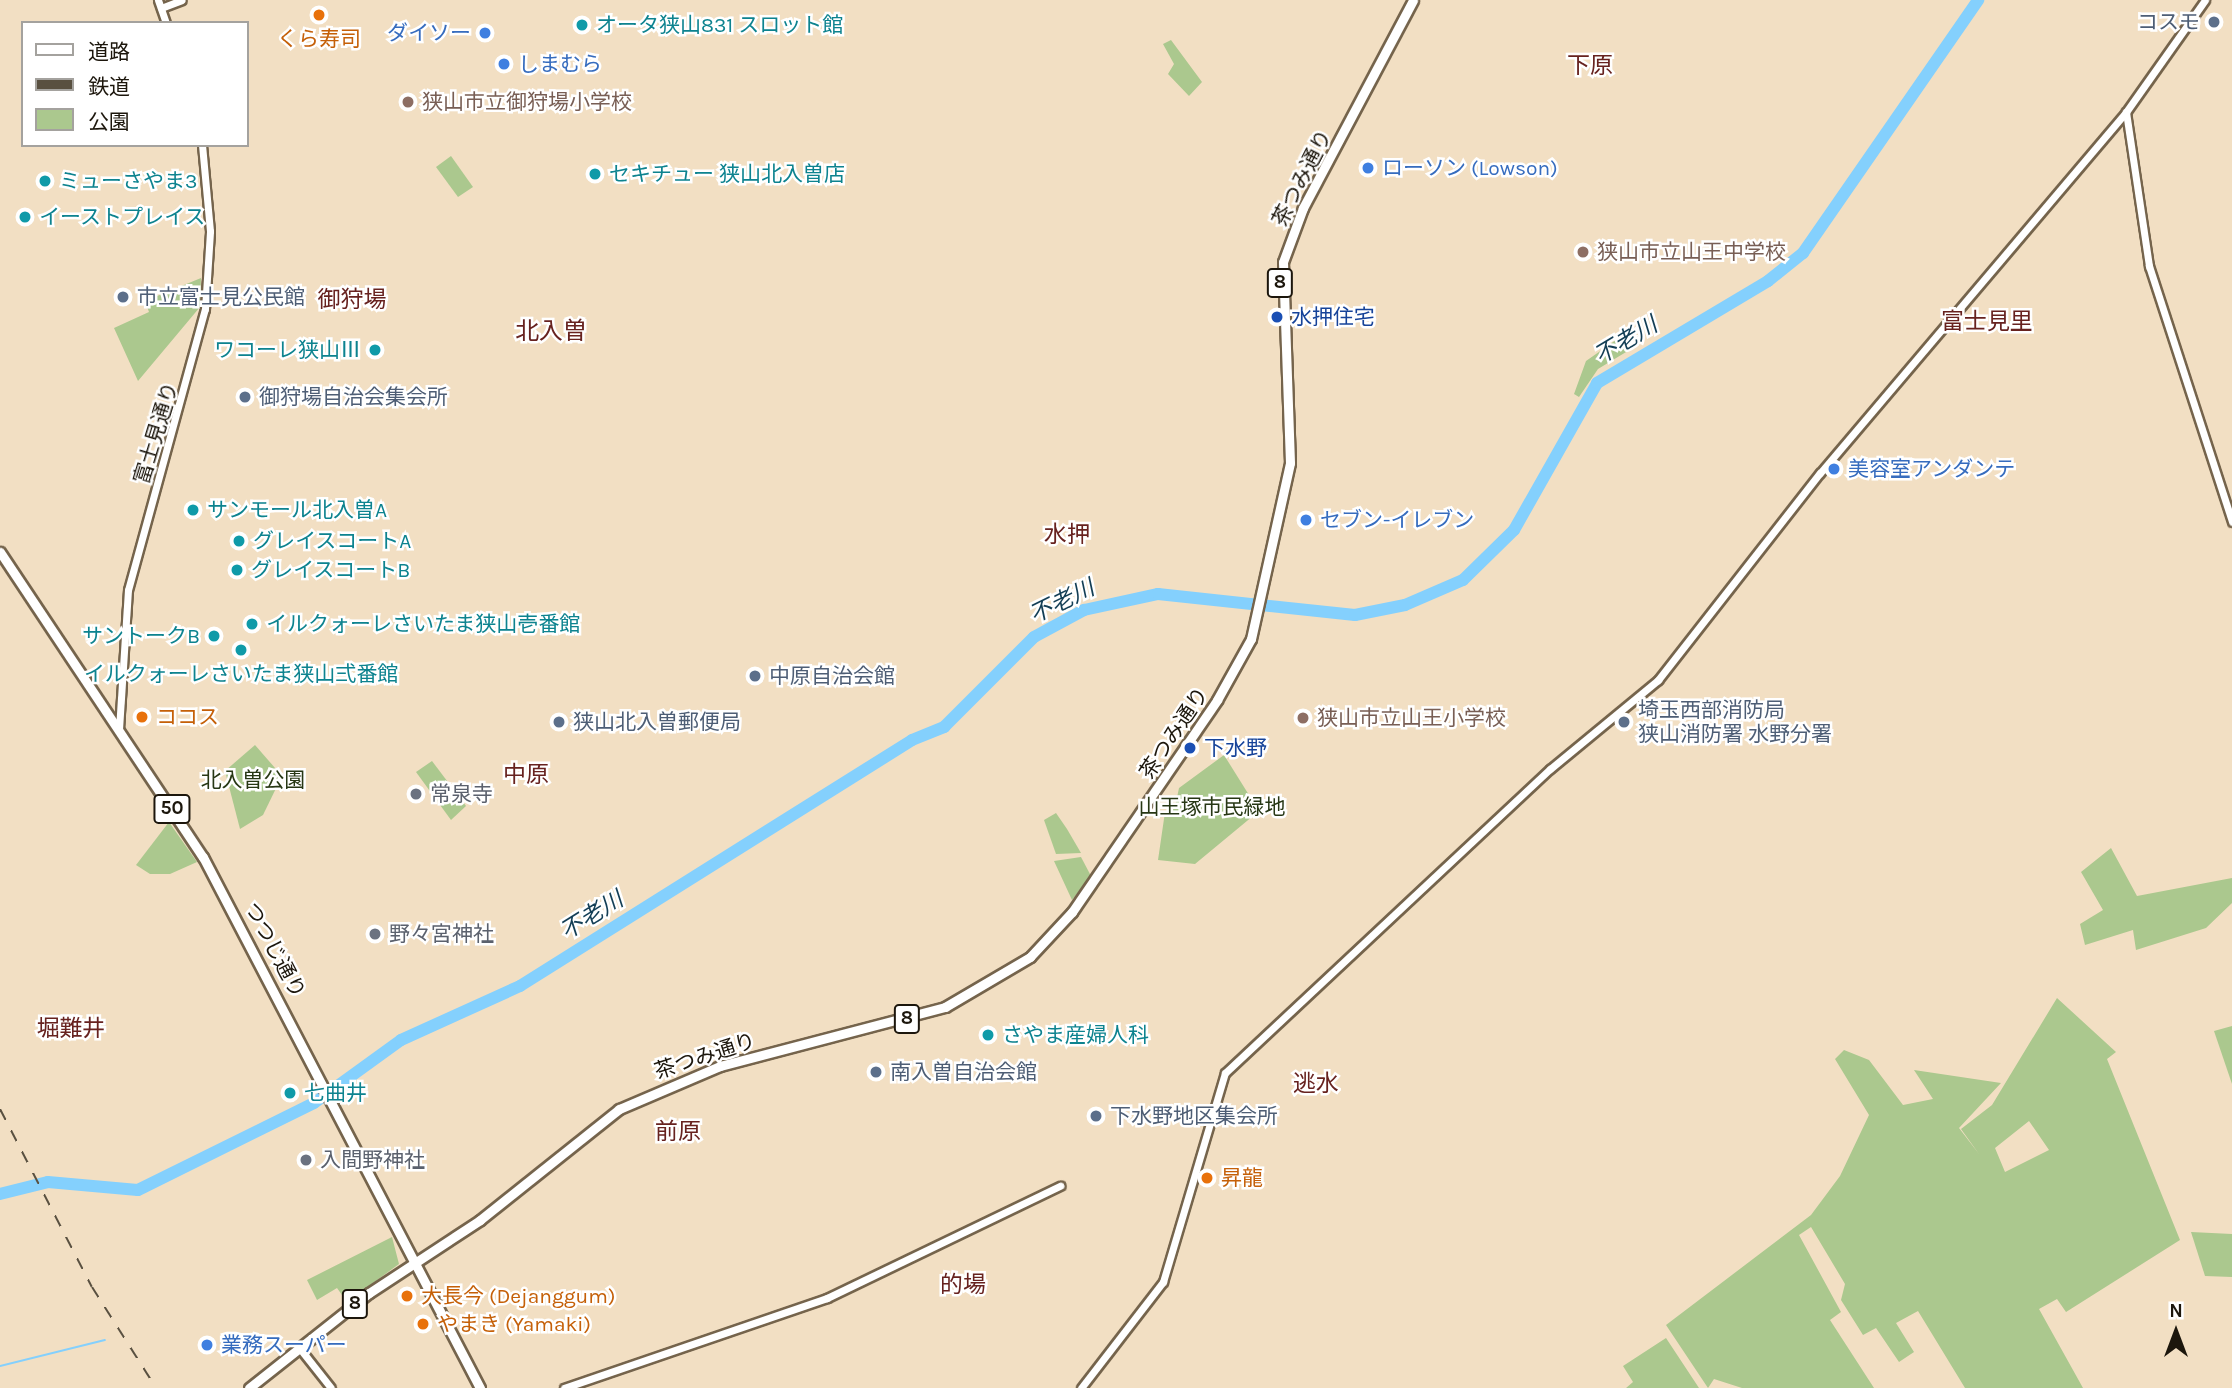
<!DOCTYPE html>
<meta charset="utf-8">
<style>
body{margin:0}
#map{position:relative;width:2232px;height:1388px;overflow:hidden;background:#f2dfc3;font-family:Karla,"Noto Sans JP",sans-serif}
div>[style]{position:absolute}
.green>*{inset:0;background:#abc88e}
.stream>*{height:2px;margin:-1px;padding:0 1px;transform-origin:1px;border-radius:1px;background:#84d0fd}
.river>*{height:12px;margin:-6px;padding:0 6px;transform-origin:6px;border-radius:6px;background:#84d0fd}
.roads{filter:drop-shadow(2px 0 #75644c) drop-shadow(-2px 0 #75644c) drop-shadow(0 2px #75644c) drop-shadow(0 -2px #75644c)}
.tertiary>*{height:7px;margin:-3.5px;padding:0 3.5px;transform-origin:3.5px;border-radius:3.5px;background:#fff}
.primary>*{height:9px;margin:-4.5px;padding:0 4.5px;transform-origin:4.5px;border-radius:4.5px;background:#fff}
.rail>*{height:2px;margin-top:-1px;transform-origin:0;background:repeating-linear-gradient(90deg,#595040 0 12px,transparent 0 24px)}
.dots>*{width:19px;height:19px;translate:-50% -50%;box-sizing:border-box;border:4px solid #fff;border-radius:50%}
span{translate:-50% -50%;white-space:nowrap;text-align:center;line-height:1.15;-webkit-text-stroke:5px #fff;paint-order:stroke}
.shield-label span{padding:2px 5px;background:#fff;border:2px solid;border-radius:5px;-webkit-text-stroke-width:0}
.shield-label{font-size:19px;color:#1c160c;font-weight:700}
.service-label{font-size:21px;color:#4e5e75}
.right{translate:-100% -50%;text-align:right}
.left{translate:0 -50%;text-align:left}
.culture-label{font-size:21px;color:#0d838f}
.shop-label{font-size:21px;color:#366cbe}
.food-label{font-size:21px;color:#c56008}
.education-label{font-size:21px;color:#785e54}
.street-label{font-size:21px;color:#1c160c}
.transit-label{font-size:21px;color:#164399}
.park-label{font-size:21px;color:#273714}
.worship-label{font-size:21px;color:#5b616d}
.neighbourhood-label{font-size:23px;color:#67221f}
.water-label{font-size:23px;color:#133e55;font-style:italic}
.quarter-label{font-size:24px;color:#67221f}
.legend{position:absolute;left:21px;top:21px;width:228px;height:126px;box-sizing:border-box;background:#fff;border:2px solid #a4a29e;margin:0;padding:9px 12px;list-style:none;font-size:21px;color:#1c160c}
.legend li{display:flex;align-items:center;gap:14px;height:35px}
.legend b{width:35px;border:2px solid #a4a29e}
.north{position:absolute;left:2141px;top:1297px;width:70px;height:70px;-webkit-text-stroke:5px #fff;paint-order:stroke;rotate:0deg;font-size:19px;font-weight:700;line-height:28px;text-align:center;color:#1c160c}
.north::after{content:'';display:block;margin:auto;width:24px;height:32px;background:#1c160c;clip-path:polygon(50% 0,100% 100%,50% 72%,0 100%)}
</style>
<div id="map">
<div class="green">
<i style="clip-path:polygon(1171px 40px,1202px 82px,1189px 96px,1168px 74px,1174px 64px,1163px 44px)"></i>
<i style="clip-path:polygon(451px 156px,473px 187px,458px 197px,436px 167px)"></i>
<i style="clip-path:polygon(201px 278px,200px 307px,138px 381px,114px 328px,149px 312px,145px 301px)"></i>
<i style="clip-path:polygon(1626px 333px,1636px 346px,1598px 369px,1579px 397px,1574px 394px,1586px 361px)"></i>
<i style="clip-path:polygon(255px 745px,282px 776px,263px 815px,240px 829px,225px 771px)"></i>
<i style="clip-path:polygon(1224px 755px,1259px 811px,1195px 864px,1158px 860px,1165px 812px,1175px 807px,1179px 788px)"></i>
<i style="clip-path:polygon(432px 761px,466px 806px,451px 820px,416px 772px)"></i>
<i style="clip-path:polygon(1056px 813px,1067px 829px,1081px 853px,1056px 854px,1044px 820px)"></i>
<i style="clip-path:polygon(169px 822px,197px 862px,170px 874px,150px 874px,136px 865px)"></i>
<i style="clip-path:polygon(2111px 848px,2137px 896px,2232px 878px,2232px 903px,2206px 928px,2136px 950px,2133px 930px,2085px 945px,2080px 924px,2103px 910px,2081px 872px)"></i>
<i style="clip-path:polygon(1081px 857px,1091px 876px,1072px 900px,1054px 861px)"></i>
<i style="clip-path:polygon(evenodd,2057px 998px,2116px 1052px,2107px 1059px,2180px 1240px,2066px 1312px,2057px 1299px,2039px 1309px,2083px 1388px,1965px 1388px,1918px 1311px,1896px 1323px,1914px 1352px,1899px 1362px,1876px 1328px,1863px 1335px,1841px 1300px,1845px 1284px,1811px 1227px,1799px 1235px,1841px 1312px,1830px 1320px,1874px 1388px,1742px 1388px,1714px 1379px,1708px 1388px,1666px 1325px,1811px 1215px,1840px 1176px,1869px 1115px,1835px 1059px,1844px 1050px,1869px 1060px,1903px 1105px,1933px 1099px,1914px 1070px,2001px 1083px,1959px 1128px,1979px 1154px,1961px 1129px,1992px 1105px,2057px 998px,2029px 1121px,2049px 1150px,2005px 1172px,1995px 1148px,2029px 1121px)"></i>
<i style="clip-path:polygon(2232px 1026px,2232px 1084px,2214px 1031px)"></i>
<i style="clip-path:polygon(2191px 1232px,2232px 1234px,2232px 1277px,2205px 1276px)"></i>
<i style="clip-path:polygon(392px 1237px,399px 1264px,347px 1302px,337px 1288px,317px 1300px,307px 1280px)"></i>
<i style="clip-path:polygon(1666px 1338px,1699px 1388px,1626px 1388px,1633px 1382px,1623px 1366px)"></i>
</div>
<div class="stream">
<i style="left:0;top:1366px;width:108px;rotate:-13.9deg"></i>
</div>
<div class="river">
<i style="left:0;top:1194px;width:49px;rotate:-14deg"></i>
<i style="left:48px;top:1182px;width:90px;rotate:5.1deg"></i>
<i style="left:138px;top:1190px;width:196px;rotate:-26.3deg"></i>
<i style="left:314px;top:1103px;width:107px;rotate:-35.9deg"></i>
<i style="left:401px;top:1040px;width:131px;rotate:-24.4deg"></i>
<i style="left:520px;top:986px;width:463px;rotate:-32.1deg"></i>
<i style="left:912px;top:740px;width:35px;rotate:-22deg"></i>
<i style="left:944px;top:727px;width:127px;rotate:-45deg"></i>
<i style="left:1034px;top:637px;width:57px;rotate:-28.4deg"></i>
<i style="left:1084px;top:610px;width:76px;rotate:-12.2deg"></i>
<i style="left:1158px;top:594px;width:198px;rotate:6.1deg"></i>
<i style="left:1355px;top:615px;width:51px;rotate:-11.3deg"></i>
<i style="left:1405px;top:605px;width:63px;rotate:-23.3deg"></i>
<i style="left:1463px;top:580px;width:71px;rotate:-44.4deg"></i>
<i style="left:1514px;top:530px;width:169px;rotate:-60.5deg"></i>
<i style="left:1597px;top:383px;width:199px;rotate:-30.8deg"></i>
<i style="left:1768px;top:281px;width:45px;rotate:-38.7deg"></i>
<i style="left:1803px;top:253px;width:308px;rotate:-55.3deg"></i>
</div>
<div class="roads">
<div class="tertiary">
<i style="left:158px;top:0;width:24px;rotate:71deg"></i>
<i style="left:161px;top:8px;width:22px;rotate:-21deg"></i>
<i style="left:2126px;top:112px;width:156px;rotate:81.5deg"></i>
<i style="left:2149px;top:266px;width:269px;rotate:72deg"></i>
<i style="left:119px;top:729px;width:139px;rotate:-86.3deg"></i>
<i style="left:128px;top:590px;width:291px;rotate:-74.7deg"></i>
<i style="left:205px;top:309px;width:78px;rotate:-86.3deg"></i>
<i style="left:210px;top:231px;width:86px;rotate:-95.3deg"></i>
<i style="left:301px;top:1350px;width:48px;rotate:51.7deg"></i>
<i style="left:564px;top:1388px;width:278px;rotate:-18.9deg"></i>
<i style="left:827px;top:1298px;width:259px;rotate:-25.7deg"></i>
<i style="left:1081px;top:1388px;width:134px;rotate:-52.3deg"></i>
<i style="left:1163px;top:1282px;width:218px;rotate:-73.5deg"></i>
<i style="left:1225px;top:1073px;width:445px;rotate:-43.1deg"></i>
<i style="left:1550px;top:769px;width:140px;rotate:-39.5deg"></i>
<i style="left:1658px;top:680px;width:263px;rotate:-52deg"></i>
<i style="left:1820px;top:473px;width:473px;rotate:-49.7deg"></i>
<i style="left:2126px;top:112px;width:137px;rotate:-54.8deg"></i>
</div>
<div class="primary">
<i style="left:0;top:552px;width:366px;rotate:56.4deg"></i>
<i style="left:203px;top:857px;width:599px;rotate:62.45deg"></i>
<i style="left:249px;top:1388px;width:153px;rotate:-38.4deg"></i>
<i style="left:369px;top:1293px;width:133px;rotate:-33.3deg"></i>
<i style="left:480px;top:1220px;width:178px;rotate:-38.6deg"></i>
<i style="left:619px;top:1109px;width:110px;rotate:-23.1deg"></i>
<i style="left:720px;top:1066px;width:233px;rotate:-14.7deg"></i>
<i style="left:945px;top:1007px;width:99px;rotate:-30.5deg"></i>
<i style="left:1030px;top:957px;width:62px;rotate:-47deg"></i>
<i style="left:1072px;top:912px;width:257px;rotate:-55.6deg"></i>
<i style="left:1217px;top:700px;width:70px;rotate:-60.9deg"></i>
<i style="left:1251px;top:639px;width:180px;rotate:-77.5deg"></i>
<i style="left:1290px;top:463px;width:201px;rotate:-92deg"></i>
<i style="left:1283px;top:262px;width:58px;rotate:-69.7deg"></i>
<i style="left:1303px;top:208px;width:235px;rotate:-62.1deg"></i>
</div>
</div>
<div class="rail">
<i style="left:0;top:1109px;width:200px;rotate:62.7deg"></i>
<i style="left:92px;top:1287px;width:120px;rotate:57.6deg"></i>
</div>
<div class="dots">
<i style="left:319px;top:15px;background:#e8710a"></i>
<i style="left:2214px;top:22px;background:#5c6f8a"></i>
<i style="left:582px;top:25px;background:#0f9aa8"></i>
<i style="left:485px;top:33px;background:#3f7fe0"></i>
<i style="left:504px;top:64px;background:#3f7fe0"></i>
<i style="left:408px;top:102px;background:#8d6e63"></i>
<i style="left:1368px;top:168px;background:#3f7fe0"></i>
<i style="left:595px;top:174px;background:#0f9aa8"></i>
<i style="left:45px;top:181px;background:#0f9aa8"></i>
<i style="left:25px;top:217px;background:#0f9aa8"></i>
<i style="left:1583px;top:252px;background:#8d6e63"></i>
<i style="left:123px;top:297px;background:#5c6f8a"></i>
<i style="left:1277px;top:317px;background:#1a4fb4"></i>
<i style="left:375px;top:350px;background:#0f9aa8"></i>
<i style="left:245px;top:397px;background:#5c6f8a"></i>
<i style="left:1834px;top:469px;background:#3f7fe0"></i>
<i style="left:193px;top:510px;background:#0f9aa8"></i>
<i style="left:1306px;top:520px;background:#3f7fe0"></i>
<i style="left:239px;top:541px;background:#0f9aa8"></i>
<i style="left:237px;top:570px;background:#0f9aa8"></i>
<i style="left:252px;top:624px;background:#0f9aa8"></i>
<i style="left:214px;top:636px;background:#0f9aa8"></i>
<i style="left:241px;top:650px;background:#0f9aa8"></i>
<i style="left:755px;top:676px;background:#5c6f8a"></i>
<i style="left:142px;top:717px;background:#e8710a"></i>
<i style="left:1303px;top:718px;background:#8d6e63"></i>
<i style="left:559px;top:722px;background:#5c6f8a"></i>
<i style="left:1624px;top:722px;background:#5c6f8a"></i>
<i style="left:1190px;top:748px;background:#1a4fb4"></i>
<i style="left:416px;top:794px;background:#6b7280"></i>
<i style="left:375px;top:934px;background:#6b7280"></i>
<i style="left:988px;top:1035px;background:#0f9aa8"></i>
<i style="left:876px;top:1072px;background:#5c6f8a"></i>
<i style="left:290px;top:1093px;background:#0f9aa8"></i>
<i style="left:1096px;top:1116px;background:#5c6f8a"></i>
<i style="left:306px;top:1160px;background:#6b7280"></i>
<i style="left:1207px;top:1178px;background:#e8710a"></i>
<i style="left:407px;top:1296px;background:#e8710a"></i>
<i style="left:423px;top:1324px;background:#e8710a"></i>
<i style="left:207px;top:1345px;background:#3f7fe0"></i>
</div>
<div class="shield-label">
<span style="left:1280px;top:283px">8</span>
<span style="left:172px;top:809px">50</span>
<span style="left:907px;top:1019px">8</span>
<span style="left:355px;top:1304px">8</span>
</div>
<div class="service-label">
<span class="right" style="left:2200px;top:22px">コスモ</span>
<span class="left" style="left:137px;top:297px">市立富士見公民館</span>
<span class="left" style="left:259px;top:397px">御狩場自治会集会所</span>
<span class="left" style="left:769px;top:676px">中原自治会館</span>
<span class="left" style="left:1638px;top:722px">埼玉西部消防局<br>狭山消防署 水野分署</span>
<span class="left" style="left:573px;top:722px">狭山北入曽郵便局</span>
<span class="left" style="left:890px;top:1072px">南入曽自治会館</span>
<span class="left" style="left:1110px;top:1116px">下水野地区集会所</span>
</div>
<div class="culture-label">
<span class="left" style="left:596px;top:25px">オータ狭山831 スロット館</span>
<span class="left" style="left:609px;top:174px">セキチュー 狭山北入曽店</span>
<span class="left" style="left:59px;top:181px">ミューさやま3</span>
<span class="left" style="left:39px;top:217px">イーストプレイス</span>
<span class="right" style="left:361px;top:350px">ワコーレ狭山Ⅲ</span>
<span class="left" style="left:207px;top:510px">サンモール北入曽A</span>
<span class="left" style="left:253px;top:541px">グレイスコートA</span>
<span class="left" style="left:251px;top:570px">グレイスコートB</span>
<span class="left" style="left:266px;top:624px">イルクォーレさいたま狭山壱番館</span>
<span class="right" style="left:200px;top:636px">サントークB</span>
<span style="left:241px;top:674px">イルクォーレさいたま狭山弍番館</span>
<span class="left" style="left:1002px;top:1035px">さやま産婦人科</span>
<span class="left" style="left:304px;top:1093px">七曲井</span>
</div>
<div class="shop-label">
<span class="right" style="left:471px;top:33px">ダイソー</span>
<span class="left" style="left:518px;top:64px">しまむら</span>
<span class="left" style="left:1382px;top:168px">ローソン (Lowson)</span>
<span class="left" style="left:1848px;top:469px">美容室アンダンテ</span>
<span class="left" style="left:1320px;top:520px">セブン-イレブン</span>
<span class="left" style="left:221px;top:1345px">業務スーパー</span>
</div>
<div class="food-label">
<span style="left:319px;top:39px">くら寿司</span>
<span class="left" style="left:156px;top:717px">ココス</span>
<span class="left" style="left:1221px;top:1178px">昇龍</span>
<span class="left" style="left:421px;top:1296px">大長今 (Dejanggum)</span>
<span class="left" style="left:437px;top:1324px">やまき (Yamaki)</span>
</div>
<div class="education-label">
<span class="left" style="left:422px;top:102px">狭山市立御狩場小学校</span>
<span class="left" style="left:1597px;top:252px">狭山市立山王中学校</span>
<span class="left" style="left:1317px;top:718px">狭山市立山王小学校</span>
</div>
<div class="street-label">
<span style="left:1302px;top:178px;rotate:-63deg">茶つみ通り</span>
<span style="left:156px;top:433px;rotate:-73deg">富士見通り</span>
<span style="left:1174px;top:733px;rotate:-56deg">茶つみ通り</span>
<span style="left:275px;top:950px;rotate:62deg">つつじ通り</span>
<span style="left:705px;top:1056px;rotate:-18deg">茶つみ通り</span>
</div>
<div class="transit-label">
<span class="left" style="left:1291px;top:317px">水押住宅</span>
<span class="left" style="left:1204px;top:748px">下水野</span>
</div>
<div class="park-label">
<span style="left:253px;top:780px">北入曽公園</span>
<span style="left:1212px;top:807px">山王塚市民緑地</span>
</div>
<div class="worship-label">
<span class="left" style="left:430px;top:794px">常泉寺</span>
<span class="left" style="left:389px;top:934px">野々宮神社</span>
<span class="left" style="left:320px;top:1160px">入間野神社</span>
</div>
<div class="neighbourhood-label">
<span style="left:1590px;top:66px">下原</span>
<span style="left:352px;top:300px">御狩場</span>
<span style="left:1987px;top:322px">富士見里</span>
<span style="left:1067px;top:535px">水押</span>
<span style="left:526px;top:775px">中原</span>
<span style="left:71px;top:1029px">堀難井</span>
<span style="left:1316px;top:1084px">逃水</span>
<span style="left:678px;top:1132px">前原</span>
<span style="left:963px;top:1285px">的場</span>
</div>
<div class="water-label">
<span style="left:1626px;top:341px;rotate:-31deg">不老川</span>
<span style="left:1062px;top:602px;rotate:-26deg">不老川</span>
<span style="left:592px;top:916px;rotate:-32deg">不老川</span>
</div>
<div class="quarter-label">
<span style="left:551px;top:332px">北入曽</span>
</div>
<ul class="legend">
<li><b style="height:9px;background:#fff"></b>道路</li>
<li><b style="height:9px;background:#595040"></b>鉄道</li>
<li><b style="height:19px;background:#abc88e"></b>公園</li>
</ul>
<div class="north">N</div>
</div>
